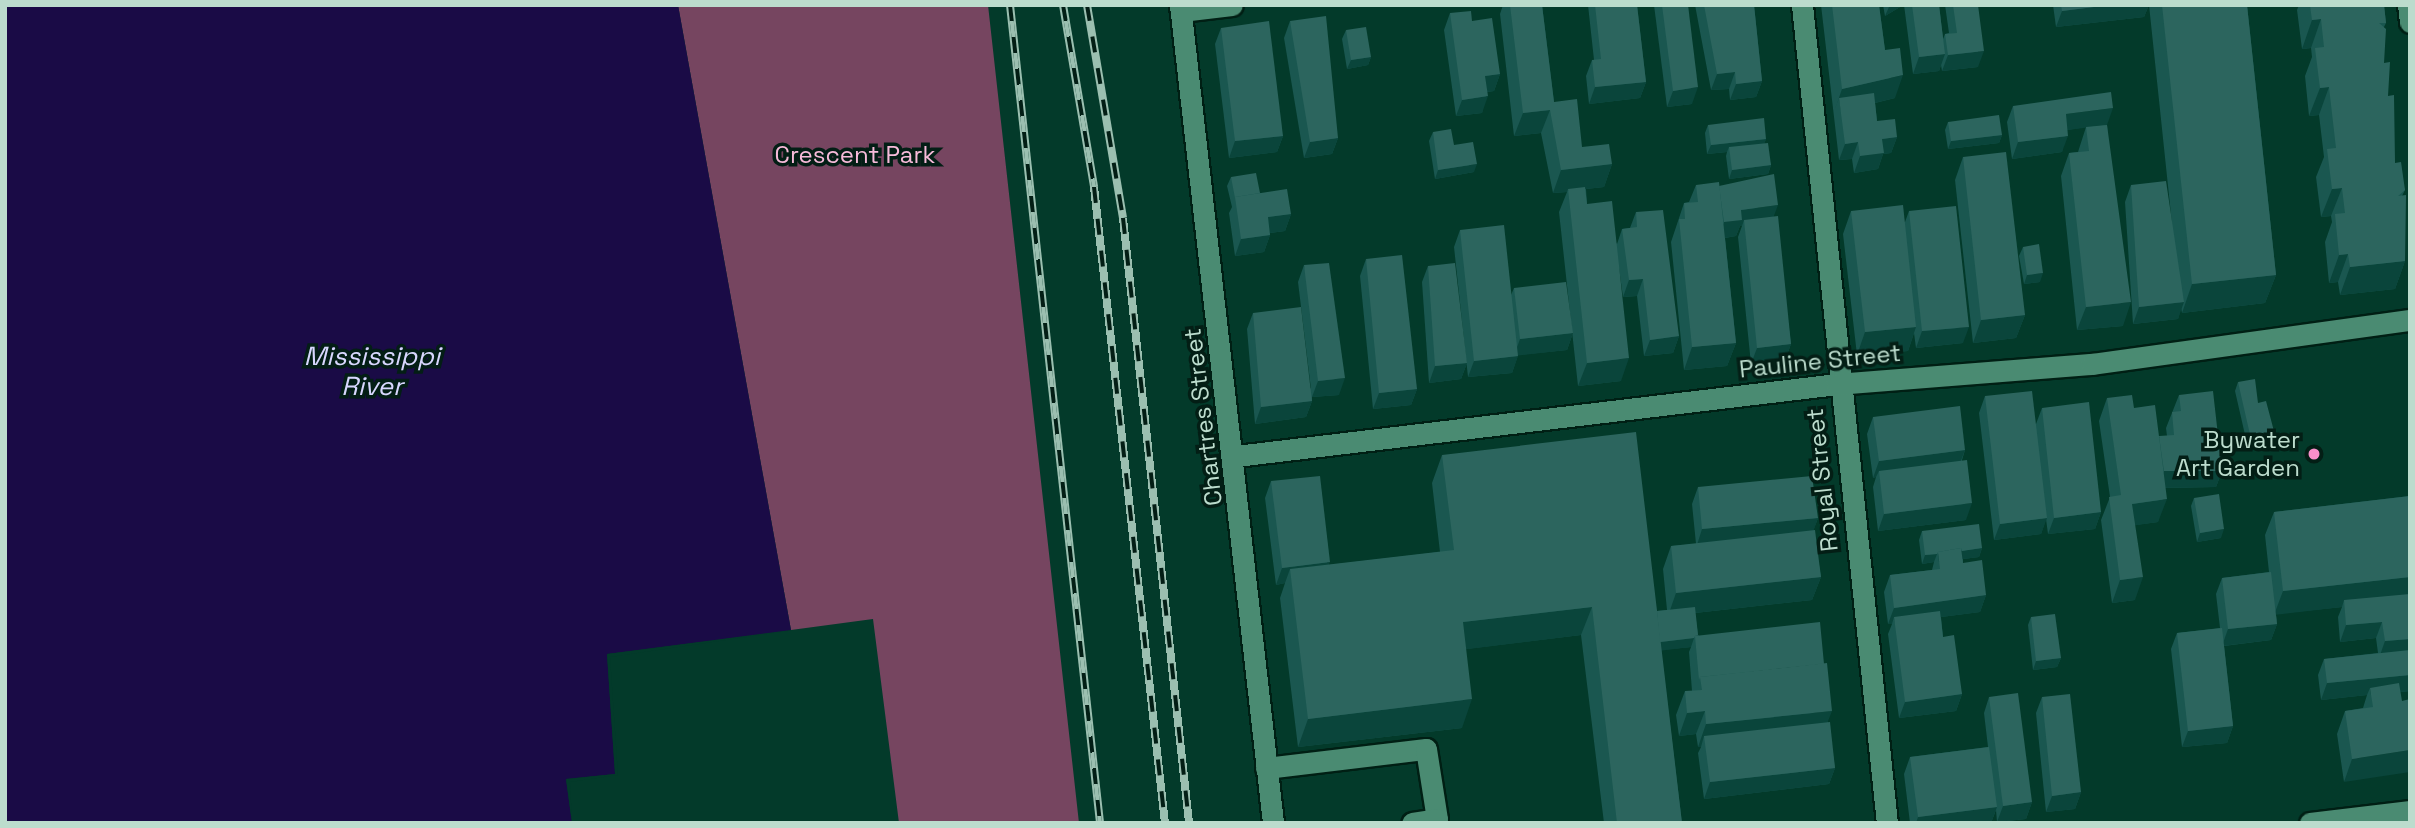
<!DOCTYPE html>
<style>
body{margin:0}
#map{position:relative;width:2415px;height:828px;overflow:hidden;background:#033a2a;font-family:"Space Grotesk",sans-serif}
div>[style]{position:absolute}
.green>*{inset:0;background:#764560}
.water>*{inset:0;background:#1a0b46}
.pier>*{inset:0;background:#033a2a}
.roads{filter:drop-shadow(2px 0 #001f14) drop-shadow(-2px 0 #001f14) drop-shadow(0 2px #001f14) drop-shadow(0 -2px #001f14)}
.service>*{height:21px;margin:-10.5px;padding:0 10.5px;transform-origin:10.5px;border-radius:10.5px;background:#4a8b72}
.minor>*{height:21px;margin:-10.5px;padding:0 10.5px;transform-origin:10.5px;border-radius:10.5px;background:#4a8b72}
.tertiary>*{height:21px;margin:-10.5px;padding:0 10.5px;transform-origin:10.5px;border-radius:10.5px;background:#4a8b72}
.rail>*{height:8px;margin-top:-4px;transform-origin:0;background:repeating-linear-gradient(90deg,#031e15 0 16px,#9bbfb0 0 32px);box-sizing:border-box;border-block:2px solid #9bbfb0}
.wall>*{inset:0;background:#1a5750}
.shaded-wall>*{inset:0;background:#0a453b}
.building>*{inset:0;background:#2c655e}
.dots>*{width:19px;height:19px;translate:-50% -50%;box-sizing:border-box;border:4px solid #031e15;border-radius:50%}
span{translate:-50% -50%;white-space:nowrap;text-align:center;line-height:1.15;-webkit-text-stroke:7px #031e15;paint-order:stroke}
.park-label{font-size:24px;color:#f7bbda}
.street-label{font-size:24px;color:#bcdccd}
.poi-label{font-size:24px;color:#bcdccd}
.right{translate:-100% -50%;text-align:right}
.water-label{font-size:26px;color:#d8d7fe;font-style:italic}
.frame{position:absolute;inset:0;border:7px solid #bcdccd;pointer-events:none}
</style>
<div id="map">
<div class="green">
<i style="clip-path:polygon(678px 5px,988px 5px,1079px 823px,899px 823px,873px 619px,791px 630px)"></i>
</div>
<div class="water">
<i style="clip-path:polygon(5px 5px,678px 5px,791px 630px,607px 654px,615px 774px,566px 779px,572px 823px,5px 823px)"></i>
</div>
<div class="pier">
<i style="clip-path:polygon(795px 630px,610px 657px,618px 775px,570px 782px,572px 823px,566px 779px,615px 774px,607px 654px)"></i>
</div>
<div class="roads">
<div class="service">
<i style="left:1266px;top:768px;width:161px;rotate:-6.8deg"></i>
<i style="left:1426px;top:749px;width:71px;rotate:81.1deg"></i>
<i style="left:1437px;top:819px;width:25px;rotate:171deg"></i>
</div>
<div class="minor">
<i style="left:1802px;top:5px;width:822px;rotate:84.07deg"></i>
<i style="left:2408px;top:5px;width:17px;rotate:83deg"></i>
<i style="left:1181px;top:11px;width:51px;rotate:-6.7deg"></i>
<i style="left:1236px;top:456px;width:605px;rotate:-6.83deg"></i>
<i style="left:1837px;top:384px;width:256px;rotate:-4.5deg"></i>
<i style="left:2092px;top:364px;width:321px;rotate:-7.9deg"></i>
<i style="left:2310px;top:823px;width:101px;rotate:-6.8deg"></i>
</div>
<div class="tertiary">
<i style="left:1180px;top:5px;width:823px;rotate:83.51deg"></i>
</div>
</div>
<div class="rail">
<i style="left:1010px;top:5px;width:823px;rotate:83.72deg"></i>
<i style="left:1063px;top:5px;width:185px;rotate:80.3deg"></i>
<i style="left:1094px;top:187px;width:640px;rotate:83.63deg"></i>
<i style="left:1087px;top:5px;width:216px;rotate:80.4deg"></i>
<i style="left:1123px;top:218px;width:609px;rotate:83.77deg"></i>
</div>
<div class="wall">
<i style="clip-path:polygon(1503px 5px,1542px 5px,1554px 102px,1582px 147px,1612px 164px,1604px 187px,1586px 189px,1587px 204px,1617px 244px,1622px 229px,1630px 228px,1636px 212px,1679px 336px,1673px 353px,1644px 356px,1637px 296px,1623px 297px,1619px 268px,1621px 381px,1578px 386px,1559px 212px,1567px 192px,1553px 193px,1541px 133px,1514px 136px,1500px 14px)"></i>
<i style="clip-path:polygon(1588px 5px,1637px 5px,1646px 82px,1640px 98px,1589px 104px,1586px 76px,1592px 60px,1594px 60px)"></i>
<i style="clip-path:polygon(1654px 5px,1688px 5px,1692px 104px,1667px 107px)"></i>
<i style="clip-path:polygon(1695px 5px,1754px 5px,1762px 81px,1756px 97px,1730px 100px,1729px 89px,1711px 90px)"></i>
<i style="clip-path:polygon(1821px 5px,1879px 5px,1885px 50px,1895px 98px,1875px 103px,1877px 121px,1897px 137px,1891px 153px,1883px 154px,1878px 169px,1854px 173px,1852px 159px,1839px 160px)"></i>
<i style="clip-path:polygon(1883px 5px,1900px 5px,1900px 7px,1885px 16px)"></i>
<i style="clip-path:polygon(1904px 5px,1939px 5px,1943px 39px,1945px 34px,1949px 33px,1945px 5px,1978px 5px,1978px 67px,1942px 71px,1941px 65px,1939px 71px,1913px 74px)"></i>
<i style="clip-path:polygon(2053px 5px,2149px 5px,2144px 17px,2056px 27px)"></i>
<i style="clip-path:polygon(2149px 5px,2247px 5px,2276px 275px,2265px 303px,2182px 313px,2181px 308px,2178px 319px,2133px 324px,2125px 202px,2131px 185px,2172px 224px)"></i>
<i style="clip-path:polygon(2299px 5px,2384px 5px,2386px 23px,2384px 27px,2384px 63px,2395px 163px,2405px 190px,2402px 196px,2405px 261px,2395px 289px,2340px 295px,2338px 282px,2329px 283px,2325px 242px,2332px 222px,2331px 216px,2321px 217px,2316px 177px,2324px 157px,2319px 115px,2309px 116px,2305px 76px,2312px 57px,2311px 48px,2302px 49px,2297px 10px)"></i>
<i style="clip-path:polygon(1450px 13px,1472px 21px,1500px 74px,1494px 91px,1487px 92px,1482px 113px,1456px 116px,1444px 30px)"></i>
<i style="clip-path:polygon(1290px 21px,1338px 138px,1332px 154px,1304px 158px,1284px 38px)"></i>
<i style="clip-path:polygon(1221px 28px,1283px 136px,1277px 152px,1229px 158px,1215px 44px)"></i>
<i style="clip-path:polygon(1346px 30px,1371px 57px,1368px 65px,1347px 69px,1342px 39px)"></i>
<i style="clip-path:polygon(2013px 106px,2107px 125px,2123px 326px,2077px 330px,2061px 176px,2069px 153px,2078px 152px,2086px 127px,2067px 130px,2062px 152px,2012px 159px,2007px 122px)"></i>
<i style="clip-path:polygon(1948px 122px,2002px 135px,1999px 143px,1948px 149px,1945px 130px)"></i>
<i style="clip-path:polygon(1708px 125px,1766px 139px,1764px 143px,1771px 165px,1768px 174px,1729px 179px,1726px 156px,1727px 152px,1707px 154px,1705px 133px)"></i>
<i style="clip-path:polygon(1433px 132px,1454px 145px,1474px 172px,1435px 179px,1429px 141px)"></i>
<i style="clip-path:polygon(1963px 157px,2025px 315px,2016px 338px,1973px 343px,1955px 180px)"></i>
<i style="clip-path:polygon(1231px 177px,1260px 193px,1291px 214px,1285px 231px,1270px 233px,1270px 235px,1264px 252px,1235px 256px,1229px 213px,1232px 207px,1227px 186px)"></i>
<i style="clip-path:polygon(1696px 185px,1719px 186px,1774px 217px,1791px 344px,1785px 360px,1751px 364px,1738px 237px,1742px 226px,1740px 226px,1736px 236px,1725px 238px,1736px 343px,1727px 366px,1684px 370px,1671px 242px,1684px 203px,1689px 202px)"></i>
<i style="clip-path:polygon(1851px 211px,1905px 222px,1909px 211px,1963px 343px,1916px 348px,1914px 333px,1908px 351px,1857px 355px,1843px 234px)"></i>
<i style="clip-path:polygon(1460px 230px,1511px 295px,1514px 288px,1573px 333px,1567px 350px,1518px 355px,1512px 373px,1468px 377px,1454px 247px)"></i>
<i style="clip-path:polygon(2023px 247px,2040px 282px,2024px 284px,2019px 256px)"></i>
<i style="clip-path:polygon(1366px 259px,1417px 389px,1411px 405px,1373px 409px,1360px 276px)"></i>
<i style="clip-path:polygon(1304px 265px,1339px 395px,1312px 397px,1312px 401px,1306px 417px,1255px 424px,1247px 329px,1253px 313px,1311px 389px,1298px 282px)"></i>
<i style="clip-path:polygon(1428px 266px,1467px 363px,1461px 379px,1429px 383px,1422px 282px)"></i>
<i style="clip-path:polygon(2238px 382px,2275px 435px,2272px 444px,2248px 448px,2235px 391px)"></i>
<i style="clip-path:polygon(2179px 395px,2222px 471px,2216px 487px,2165px 488px,2158px 522px,2135px 525px,2135px 600px,2112px 603px,2101px 520px,2110px 497px,2099px 421px,2107px 398px,2134px 408px,2159px 438px,2167px 436px,2166px 428px)"></i>
<i style="clip-path:polygon(1985px 396px,2036px 424px,2042px 408px,2101px 512px,2095px 529px,2048px 534px,2046px 519px,2041px 534px,1994px 540px,1979px 413px)"></i>
<i style="clip-path:polygon(1873px 417px,1965px 450px,1962px 460px,1966px 520px,1878px 531px,1873px 487px,1876px 477px,1873px 478px,1867px 434px)"></i>
<i style="clip-path:polygon(1442px 455px,1657px 611px,1667px 610px,1663px 569px,1671px 546px,1696px 544px,1692px 504px,1698px 487px,1818px 518px,1813px 531px,1821px 577px,1812px 600px,1695px 613px,1698px 635px,1828px 722px,1835px 768px,1829px 784px,1704px 799px,1698px 753px,1701px 747px,1698px 747px,1696px 734px,1679px 736px,1676px 715px,1685px 691px,1692px 691px,1689px 652px,1691px 647px,1661px 650px,1682px 823px,1604px 823px,1581px 635px,1466px 649px,1462px 728px,1298px 747px,1280px 598px,1285px 583px,1276px 585px,1265px 498px,1271px 481px,1329px 565px,1440px 552px,1432px 483px)"></i>
<i style="clip-path:polygon(2410px 496px,2410px 691px,2400px 692px,2344px 782px,2337px 734px,2345px 711px,2363px 708px,2367px 695px,2321px 700px,2318px 675px,2324px 659px,2378px 653px,2376px 638px,2340px 642px,2338px 617px,2342px 607px,2276px 614px,2277px 624px,2271px 640px,2224px 646px,2233px 726px,2227px 743px,2182px 747px,2171px 649px,2177px 633px,2220px 628px,2216px 594px,2222px 578px,2269px 572px,2265px 535px,2274px 512px)"></i>
<i style="clip-path:polygon(2194px 498px,2221px 538px,2197px 542px,2191px 506px)"></i>
<i style="clip-path:polygon(1922px 531px,1982px 548px,1979px 557px,1963px 559px,1963px 563px,1986px 595px,1980px 612px,1941px 617px,1943px 637px,1962px 694px,1956px 711px,1899px 718px,1888px 634px,1892px 624px,1888px 624px,1884px 592px,1890px 575px,1932px 570px,1934px 562px,1922px 564px,1919px 540px)"></i>
<i style="clip-path:polygon(2031px 617px,2061px 658px,2057px 667px,2033px 670px,2028px 625px)"></i>
<i style="clip-path:polygon(1989px 697px,2032px 802px,2026px 819px,1997px 822px,1996px 810px,1991px 823px,1910px 823px,1904px 774px,1910px 757px,1988px 747px,1984px 713px)"></i>
<i style="clip-path:polygon(2042px 697px,2081px 792px,2075px 809px,2046px 812px,2036px 713px)"></i>
</div>
<div class="shaded-wall">
<i style="clip-path:polygon(1892px 5px,1900px 5px,1900px 7px,1885px 16px,1889px 7px)"></i>
<i style="clip-path:polygon(2110px 5px,2149px 5px,2144px 17px,2056px 27px,2062px 11px)"></i>
<i style="clip-path:polygon(2321px 19px,2311px 48px,2302px 49px,2312px 20px)"></i>
<i style="clip-path:polygon(1984px 51px,1978px 67px,1942px 71px,1948px 55px)"></i>
<i style="clip-path:polygon(1945px 54px,1939px 71px,1913px 74px,1919px 57px)"></i>
<i style="clip-path:polygon(1371px 57px,1368px 65px,1347px 69px,1351px 60px)"></i>
<i style="clip-path:polygon(1735px 72px,1729px 89px,1711px 90px,1717px 74px)"></i>
<i style="clip-path:polygon(1500px 74px,1494px 91px,1479px 93px,1485px 76px)"></i>
<i style="clip-path:polygon(1903px 75px,1895px 98px,1841px 111px,1839px 98px,1834px 112px,1842px 89px)"></i>
<i style="clip-path:polygon(1762px 81px,1756px 97px,1730px 100px,1736px 84px)"></i>
<i style="clip-path:polygon(1646px 82px,1640px 98px,1589px 104px,1595px 87px)"></i>
<i style="clip-path:polygon(1698px 87px,1692px 104px,1667px 107px,1673px 91px)"></i>
<i style="clip-path:polygon(2329px 87px,2319px 115px,2309px 116px,2320px 88px)"></i>
<i style="clip-path:polygon(1488px 96px,1482px 113px,1456px 116px,1462px 100px)"></i>
<i style="clip-path:polygon(2113px 108px,2107px 125px,2060px 131px,2066px 114px)"></i>
<i style="clip-path:polygon(1550px 110px,1541px 133px,1514px 136px,1523px 113px)"></i>
<i style="clip-path:polygon(2002px 135px,1999px 143px,1948px 149px,1951px 141px)"></i>
<i style="clip-path:polygon(1283px 136px,1277px 152px,1229px 158px,1235px 141px)"></i>
<i style="clip-path:polygon(2068px 136px,2062px 152px,2012px 159px,2018px 142px)"></i>
<i style="clip-path:polygon(1897px 137px,1891px 153px,1883px 154px,1878px 169px,1854px 173px,1860px 156px,1882px 139px)"></i>
<i style="clip-path:polygon(1338px 138px,1332px 154px,1304px 158px,1310px 142px)"></i>
<i style="clip-path:polygon(1766px 139px,1763px 148px,1729px 147px,1727px 152px,1707px 154px,1711px 145px)"></i>
<i style="clip-path:polygon(1858px 142px,1852px 159px,1839px 160px,1845px 144px)"></i>
<i style="clip-path:polygon(1477px 164px,1474px 172px,1435px 179px,1438px 170px)"></i>
<i style="clip-path:polygon(1612px 164px,1604px 187px,1568px 191px,1568px 189px,1567px 192px,1553px 193px,1561px 170px)"></i>
<i style="clip-path:polygon(1771px 165px,1768px 174px,1729px 179px,1732px 170px)"></i>
<i style="clip-path:polygon(2342px 188px,2331px 216px,2321px 217px,2332px 189px)"></i>
<i style="clip-path:polygon(1778px 205px,1772px 221px,1744px 220px,1742px 226px,1740px 226px,1736px 236px,1718px 239px,1724px 222px,1741px 210px)"></i>
<i style="clip-path:polygon(1291px 214px,1285px 231px,1262px 234px,1268px 217px)"></i>
<i style="clip-path:polygon(1270px 235px,1264px 252px,1235px 256px,1241px 239px)"></i>
<i style="clip-path:polygon(2348px 254px,2338px 282px,2329px 283px,2339px 255px)"></i>
<i style="clip-path:polygon(2405px 261px,2395px 289px,2340px 295px,2350px 267px)"></i>
<i style="clip-path:polygon(2043px 273px,2040px 282px,2024px 284px,2027px 275px)"></i>
<i style="clip-path:polygon(2276px 275px,2265px 303px,2182px 313px,2192px 284px)"></i>
<i style="clip-path:polygon(1643px 279px,1637px 296px,1623px 297px,1629px 280px)"></i>
<i style="clip-path:polygon(2131px 302px,2123px 326px,2077px 330px,2086px 307px)"></i>
<i style="clip-path:polygon(2184px 302px,2178px 319px,2133px 324px,2139px 307px)"></i>
<i style="clip-path:polygon(2025px 315px,2016px 338px,1973px 343px,1981px 320px)"></i>
<i style="clip-path:polygon(1916px 327px,1908px 351px,1857px 355px,1865px 332px)"></i>
<i style="clip-path:polygon(1969px 327px,1963px 343px,1916px 348px,1922px 331px)"></i>
<i style="clip-path:polygon(1573px 333px,1567px 350px,1514px 356px,1520px 339px)"></i>
<i style="clip-path:polygon(1679px 336px,1673px 353px,1644px 356px,1650px 340px)"></i>
<i style="clip-path:polygon(1736px 343px,1727px 366px,1684px 370px,1692px 347px)"></i>
<i style="clip-path:polygon(1791px 344px,1785px 360px,1751px 364px,1757px 348px)"></i>
<i style="clip-path:polygon(1518px 356px,1512px 373px,1468px 377px,1474px 361px)"></i>
<i style="clip-path:polygon(1629px 358px,1621px 381px,1578px 386px,1587px 363px)"></i>
<i style="clip-path:polygon(1467px 363px,1461px 379px,1429px 383px,1435px 366px)"></i>
<i style="clip-path:polygon(1345px 378px,1339px 395px,1312px 397px,1318px 381px)"></i>
<i style="clip-path:polygon(1417px 389px,1411px 405px,1373px 409px,1379px 393px)"></i>
<i style="clip-path:polygon(1312px 401px,1306px 417px,1255px 424px,1261px 407px)"></i>
<i style="clip-path:polygon(2275px 435px,2272px 444px,2248px 448px,2251px 439px)"></i>
<i style="clip-path:polygon(1965px 450px,1959px 466px,1879px 471px,1876px 477px,1873px 478px,1879px 461px)"></i>
<i style="clip-path:polygon(2164px 471px,2222px 471px,2216px 487px,2158px 488px)"></i>
<i style="clip-path:polygon(2167px 499px,2158px 522px,2124px 527px,2132px 504px)"></i>
<i style="clip-path:polygon(1972px 503px,1966px 520px,1878px 531px,1884px 514px)"></i>
<i style="clip-path:polygon(2101px 512px,2095px 529px,2048px 534px,2054px 518px)"></i>
<i style="clip-path:polygon(1818px 518px,1812px 535px,1697px 545px,1702px 529px)"></i>
<i style="clip-path:polygon(2047px 518px,2041px 534px,1994px 540px,2000px 524px)"></i>
<i style="clip-path:polygon(2224px 529px,2221px 538px,2197px 542px,2200px 533px)"></i>
<i style="clip-path:polygon(1982px 548px,1979px 557px,1939px 562px,1938px 554px)"></i>
<i style="clip-path:polygon(1937px 554px,1934px 562px,1922px 564px,1925px 555px)"></i>
<i style="clip-path:polygon(1330px 562px,1324px 578px,1290px 569px,1285px 583px,1276px 585px,1282px 568px)"></i>
<i style="clip-path:polygon(1821px 577px,1812px 600px,1668px 616px,1676px 593px)"></i>
<i style="clip-path:polygon(2143px 577px,2135px 600px,2112px 603px,2120px 580px)"></i>
<i style="clip-path:polygon(2410px 577px,2410px 599px,2344px 600px,2342px 607px,2274px 615px,2283px 591px)"></i>
<i style="clip-path:polygon(1986px 595px,1980px 612px,1895px 623px,1894px 617px,1892px 624px,1888px 624px,1894px 608px)"></i>
<i style="clip-path:polygon(1592px 607px,1581px 635px,1452px 651px,1463px 622px)"></i>
<i style="clip-path:polygon(2382px 622px,2376px 638px,2340px 642px,2346px 625px)"></i>
<i style="clip-path:polygon(2277px 624px,2271px 640px,2222px 646px,2228px 629px)"></i>
<i style="clip-path:polygon(1694px 638px,1691px 647px,1650px 652px,1653px 643px)"></i>
<i style="clip-path:polygon(2410px 639px,2410px 655px,2379px 658px,2385px 641px)"></i>
<i style="clip-path:polygon(2061px 658px,2057px 667px,2033px 670px,2036px 661px)"></i>
<i style="clip-path:polygon(2410px 675px,2410px 691px,2371px 695px,2370px 688px,2367px 695px,2321px 700px,2327px 683px)"></i>
<i style="clip-path:polygon(1962px 694px,1956px 711px,1899px 718px,1905px 702px)"></i>
<i style="clip-path:polygon(1472px 699px,1462px 728px,1298px 747px,1308px 719px)"></i>
<i style="clip-path:polygon(1705px 711px,1696px 734px,1679px 736px,1687px 713px)"></i>
<i style="clip-path:polygon(1832px 711px,1823px 734px,1704px 736px,1701px 747px,1698px 747px,1706px 724px)"></i>
<i style="clip-path:polygon(2233px 726px,2227px 743px,2182px 747px,2188px 731px)"></i>
<i style="clip-path:polygon(2410px 750px,2410px 772px,2344px 782px,2352px 759px)"></i>
<i style="clip-path:polygon(1835px 768px,1829px 784px,1704px 799px,1710px 782px)"></i>
<i style="clip-path:polygon(2081px 792px,2075px 809px,2046px 812px,2052px 796px)"></i>
<i style="clip-path:polygon(2032px 802px,2026px 819px,1997px 822px,2003px 806px)"></i>
<i style="clip-path:polygon(1997px 807px,1991px 823px,1916px 823px,1918px 817px)"></i>
</div>
<div class="building">
<i style="clip-path:polygon(1510px 5px,1542px 5px,1554px 102px,1577px 99px,1582px 147px,1609px 144px,1612px 164px,1561px 170px,1550px 110px,1523px 113px)"></i>
<i style="clip-path:polygon(1595px 5px,1637px 5px,1646px 82px,1595px 87px,1592px 60px,1601px 59px)"></i>
<i style="clip-path:polygon(1662px 5px,1688px 5px,1698px 87px,1673px 91px)"></i>
<i style="clip-path:polygon(1704px 5px,1754px 5px,1762px 81px,1736px 84px,1735px 72px,1717px 74px)"></i>
<i style="clip-path:polygon(1832px 5px,1879px 5px,1885px 50px,1900px 48px,1903px 75px,1842px 89px)"></i>
<i style="clip-path:polygon(1912px 5px,1939px 5px,1945px 54px,1919px 57px)"></i>
<i style="clip-path:polygon(1953px 5px,1978px 5px,1984px 51px,1948px 55px,1945px 34px,1957px 33px)"></i>
<i style="clip-path:polygon(2061px 5px,2110px 5px,2062px 11px)"></i>
<i style="clip-path:polygon(2162px 5px,2247px 5px,2276px 275px,2192px 284px)"></i>
<i style="clip-path:polygon(2310px 5px,2384px 5px,2386px 23px,2379px 23px,2386px 29px,2384px 63px,2390px 62px,2388px 96px,2394px 95px,2395px 163px,2401px 162px,2405px 190px,2398px 196px,2406px 195px,2405px 261px,2350px 267px,2348px 254px,2339px 255px,2335px 214px,2345px 213px,2342px 188px,2332px 189px,2327px 149px,2336px 148px,2329px 87px,2320px 88px,2315px 48px,2324px 47px,2321px 19px,2312px 20px)"></i>
<i style="clip-path:polygon(1471px 11px,1472px 21px,1492px 18px,1500px 74px,1485px 76px,1488px 96px,1462px 100px,1450px 13px)"></i>
<i style="clip-path:polygon(1326px 16px,1338px 138px,1310px 142px,1290px 21px)"></i>
<i style="clip-path:polygon(1269px 21px,1283px 136px,1235px 141px,1221px 28px)"></i>
<i style="clip-path:polygon(1366px 27px,1371px 57px,1351px 60px,1346px 30px)"></i>
<i style="clip-path:polygon(2111px 92px,2113px 108px,2066px 114px,2068px 136px,2018px 142px,2013px 106px)"></i>
<i style="clip-path:polygon(1874px 93px,1877px 121px,1895px 119px,1897px 137px,1882px 139px,1884px 153px,1860px 156px,1858px 142px,1845px 144px,1839px 98px)"></i>
<i style="clip-path:polygon(1999px 115px,2002px 135px,1951px 141px,1948px 122px)"></i>
<i style="clip-path:polygon(1764px 118px,1766px 139px,1711px 145px,1708px 125px)"></i>
<i style="clip-path:polygon(2107px 125px,2131px 302px,2086px 307px,2069px 153px,2089px 151px,2086px 127px)"></i>
<i style="clip-path:polygon(1451px 129px,1454px 145px,1473px 142px,1477px 164px,1438px 170px,1433px 132px)"></i>
<i style="clip-path:polygon(1768px 143px,1771px 165px,1732px 170px,1729px 147px)"></i>
<i style="clip-path:polygon(2006px 152px,2025px 315px,1981px 320px,1963px 157px)"></i>
<i style="clip-path:polygon(1256px 173px,1260px 193px,1235px 197px,1235px 198px,1231px 177px)"></i>
<i style="clip-path:polygon(1774px 174px,1778px 205px,1741px 210px,1742px 220px,1724px 222px,1719px 186px)"></i>
<i style="clip-path:polygon(2166px 181px,2184px 302px,2139px 307px,2131px 185px)"></i>
<i style="clip-path:polygon(1719px 182px,1736px 343px,1692px 347px,1679px 219px,1685px 219px,1684px 203px,1698px 202px,1696px 185px)"></i>
<i style="clip-path:polygon(1585px 187px,1587px 204px,1612px 201px,1629px 358px,1587px 363px,1568px 189px)"></i>
<i style="clip-path:polygon(1287px 189px,1291px 214px,1268px 217px,1270px 235px,1241px 239px,1235px 197px)"></i>
<i style="clip-path:polygon(1903px 205px,1916px 327px,1865px 332px,1851px 211px)"></i>
<i style="clip-path:polygon(1956px 206px,1969px 327px,1922px 331px,1909px 211px)"></i>
<i style="clip-path:polygon(1663px 210px,1679px 336px,1650px 340px,1643px 279px,1629px 280px,1622px 229px,1637px 227px,1636px 212px)"></i>
<i style="clip-path:polygon(1778px 216px,1791px 344px,1757px 348px,1744px 220px)"></i>
<i style="clip-path:polygon(1504px 225px,1518px 356px,1474px 361px,1460px 230px)"></i>
<i style="clip-path:polygon(2039px 244px,2043px 273px,2027px 275px,2023px 247px)"></i>
<i style="clip-path:polygon(1402px 255px,1417px 389px,1379px 393px,1366px 259px)"></i>
<i style="clip-path:polygon(1329px 263px,1345px 378px,1318px 381px,1304px 265px)"></i>
<i style="clip-path:polygon(1455px 263px,1467px 363px,1435px 366px,1428px 266px)"></i>
<i style="clip-path:polygon(1566px 282px,1573px 333px,1520px 339px,1514px 288px)"></i>
<i style="clip-path:polygon(1301px 307px,1312px 401px,1261px 407px,1253px 313px)"></i>
<i style="clip-path:polygon(2255px 379px,2258px 403px,2266px 401px,2275px 435px,2251px 439px,2238px 382px)"></i>
<i style="clip-path:polygon(2032px 391px,2047px 518px,2000px 524px,1985px 396px)"></i>
<i style="clip-path:polygon(2213px 391px,2222px 471px,2164px 471px,2159px 436px,2174px 435px,2172px 412px,2181px 411px,2179px 395px)"></i>
<i style="clip-path:polygon(2132px 395px,2134px 408px,2155px 405px,2167px 499px,2132px 504px,2143px 577px,2120px 580px,2109px 497px,2121px 495px,2107px 398px)"></i>
<i style="clip-path:polygon(2089px 402px,2101px 512px,2054px 518px,2042px 408px)"></i>
<i style="clip-path:polygon(1960px 406px,1965px 450px,1879px 461px,1873px 417px)"></i>
<i style="clip-path:polygon(1636px 432px,1682px 823px,1617px 823px,1592px 607px,1463px 622px,1472px 699px,1308px 719px,1290px 569px,1454px 550px,1442px 455px)"></i>
<i style="clip-path:polygon(1967px 460px,1972px 503px,1884px 514px,1879px 471px)"></i>
<i style="clip-path:polygon(1320px 476px,1330px 562px,1282px 568px,1271px 481px)"></i>
<i style="clip-path:polygon(1812px 476px,1818px 518px,1702px 529px,1698px 487px)"></i>
<i style="clip-path:polygon(2219px 494px,2224px 529px,2200px 533px,2194px 498px)"></i>
<i style="clip-path:polygon(2410px 496px,2410px 577px,2283px 591px,2274px 512px)"></i>
<i style="clip-path:polygon(1979px 524px,1982px 548px,1962px 551px,1961px 548px,1938px 552px,1937px 554px,1925px 555px,1922px 531px)"></i>
<i style="clip-path:polygon(1815px 530px,1821px 577px,1676px 593px,1671px 546px)"></i>
<i style="clip-path:polygon(1961px 548px,1963px 563px,1982px 560px,1986px 595px,1894px 608px,1890px 575px,1940px 569px,1938px 552px)"></i>
<i style="clip-path:polygon(2271px 572px,2277px 624px,2228px 629px,2222px 578px)"></i>
<i style="clip-path:polygon(2410px 594px,2410px 639px,2385px 641px,2382px 622px,2346px 625px,2344px 600px)"></i>
<i style="clip-path:polygon(1695px 607px,1698px 635px,1695px 636px,1694px 638px,1660px 642px,1657px 611px)"></i>
<i style="clip-path:polygon(1940px 611px,1943px 637px,1954px 635px,1962px 694px,1905px 702px,1894px 617px)"></i>
<i style="clip-path:polygon(2055px 614px,2061px 658px,2036px 661px,2031px 617px)"></i>
<i style="clip-path:polygon(1820px 622px,1824px 664px,1700px 677px,1699px 680px,1695px 636px)"></i>
<i style="clip-path:polygon(2222px 628px,2233px 726px,2188px 731px,2177px 633px)"></i>
<i style="clip-path:polygon(2410px 650px,2410px 675px,2327px 683px,2324px 659px)"></i>
<i style="clip-path:polygon(1827px 663px,1832px 711px,1706px 724px,1705px 711px,1687px 713px,1685px 691px,1702px 690px,1700px 677px)"></i>
<i style="clip-path:polygon(2399px 683px,2402px 701px,2410px 699px,2410px 750px,2352px 759px,2345px 711px,2373px 707px,2370px 688px)"></i>
<i style="clip-path:polygon(2018px 693px,2032px 802px,2003px 806px,1989px 697px)"></i>
<i style="clip-path:polygon(2070px 694px,2081px 792px,2052px 796px,2042px 697px)"></i>
<i style="clip-path:polygon(1830px 722px,1835px 768px,1710px 782px,1704px 736px)"></i>
<i style="clip-path:polygon(1989px 747px,1997px 807px,1918px 817px,1910px 757px)"></i>
</div>
<div class="dots">
<i style="left:2314px;top:454px;background:#f98fca"></i>
</div>
<div class="park-label">
<span style="left:855px;top:155px">Crescent Park</span>
</div>
<div class="street-label">
<span style="left:1820px;top:361px;rotate:-6deg">Pauline Street</span>
<span style="left:1203px;top:417px;rotate:-97deg">Chartres Street</span>
<span style="left:1822px;top:480px;rotate:-96deg">Royal Street</span>
</div>
<div class="poi-label">
<span class="right" style="left:2300px;top:454px">Bywater<br>Art Garden</span>
</div>
<div class="water-label">
<span style="left:372px;top:372px">Mississippi<br>River</span>
</div>
<div class="frame"></div>
</div>
